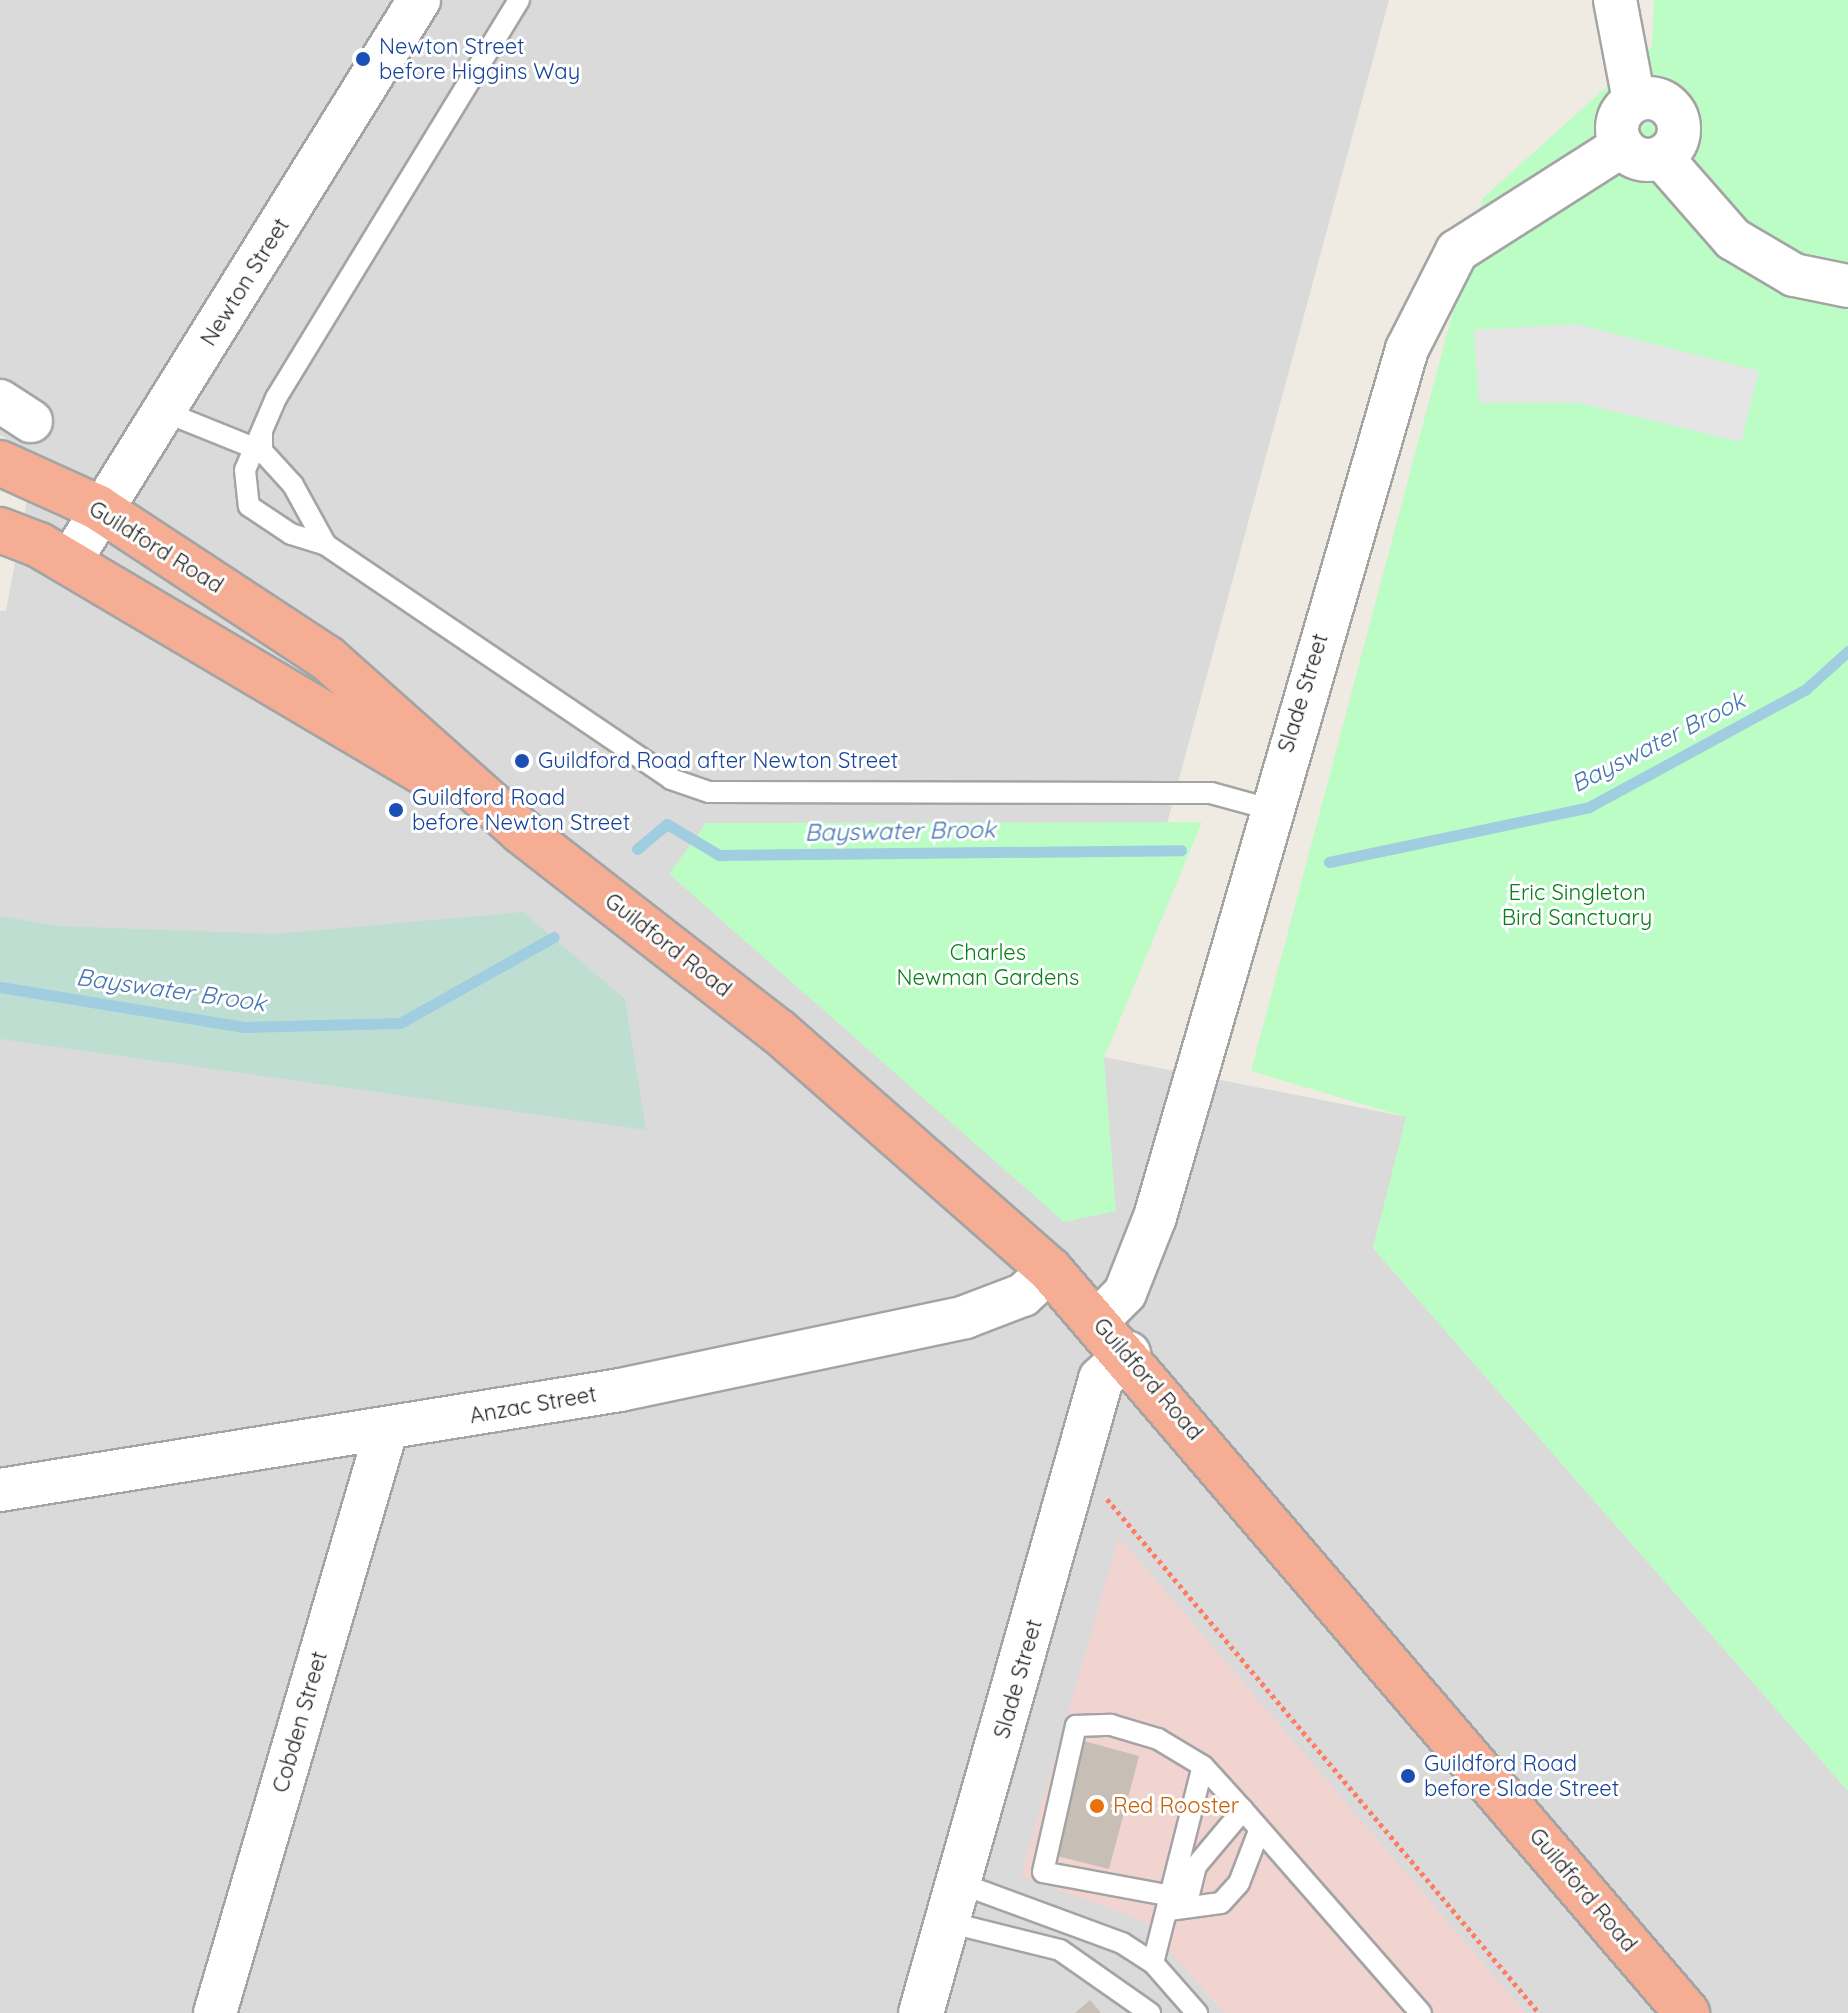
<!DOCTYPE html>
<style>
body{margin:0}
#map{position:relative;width:1848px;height:2013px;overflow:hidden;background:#efebe2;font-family:Quicksand,sans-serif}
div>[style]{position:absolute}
.residential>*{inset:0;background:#dbdada}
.commercial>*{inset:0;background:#f1d3d0}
.wetland>*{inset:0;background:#beded1}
.park>*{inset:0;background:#bcfcc5}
.parking>*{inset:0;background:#e5e5e5}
.stream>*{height:11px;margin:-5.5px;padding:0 5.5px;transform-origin:5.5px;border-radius:5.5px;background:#a0cddf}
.building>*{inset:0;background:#c7beb5}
.path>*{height:5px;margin-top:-2.5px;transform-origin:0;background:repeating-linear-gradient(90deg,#ff7c63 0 4px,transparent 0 8px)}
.roads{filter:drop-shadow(2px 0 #a4a4a4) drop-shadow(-2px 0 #a4a4a4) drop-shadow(0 2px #a4a4a4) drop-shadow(0 -2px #a4a4a4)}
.service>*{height:20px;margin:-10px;padding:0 10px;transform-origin:10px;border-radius:10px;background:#fff}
.minor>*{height:42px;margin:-21px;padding:0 21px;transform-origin:21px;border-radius:21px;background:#fff}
.minor>.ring{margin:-21px;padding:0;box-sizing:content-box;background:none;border:42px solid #fff;border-radius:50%}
.tertiary>*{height:44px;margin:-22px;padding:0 22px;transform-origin:22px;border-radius:22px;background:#fff}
.trunk>*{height:44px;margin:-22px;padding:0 22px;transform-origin:22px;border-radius:22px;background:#f5ae94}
.dots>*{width:22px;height:22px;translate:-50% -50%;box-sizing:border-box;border:4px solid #fff;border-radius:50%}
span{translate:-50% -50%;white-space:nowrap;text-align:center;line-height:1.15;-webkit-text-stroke:6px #fff;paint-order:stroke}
.transit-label{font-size:22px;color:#164399}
.left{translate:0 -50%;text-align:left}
.street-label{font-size:22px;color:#1d1d1d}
.park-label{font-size:22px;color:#068017}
.food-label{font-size:22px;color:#c56008}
.water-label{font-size:24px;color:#4575b1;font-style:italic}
</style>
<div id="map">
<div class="residential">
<i style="clip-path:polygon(0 0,1389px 0,1104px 1057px,1407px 1117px,1373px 1248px,1848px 1791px,1848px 2013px,0 2013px,0 611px,6px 611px,35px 456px,0 435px)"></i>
</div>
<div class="commercial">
<i style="clip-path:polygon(1119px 1537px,1526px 2013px,1224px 2013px,1144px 1921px,1021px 1876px)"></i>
</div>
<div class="wetland">
<i style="clip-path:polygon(523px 912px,625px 999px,646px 1130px,0 1039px,0 916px,59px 926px,273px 934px)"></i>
</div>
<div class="park">
<i style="clip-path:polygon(1654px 0,1848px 0,1848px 1791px,1373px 1248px,1406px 1117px,1251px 1071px,1483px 198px,1652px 46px)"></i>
<i style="clip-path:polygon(1202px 822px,1104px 1058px,1116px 1211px,1064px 1222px,669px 874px,706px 823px)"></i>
</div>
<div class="parking">
<i style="clip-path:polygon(1576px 324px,1759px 371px,1741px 442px,1579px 403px,1479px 403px,1474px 330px)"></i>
</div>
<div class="stream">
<i style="left:637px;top:849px;width:39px;rotate:-40deg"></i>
<i style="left:667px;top:824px;width:61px;rotate:30.8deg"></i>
<i style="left:719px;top:855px;width:462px;rotate:-0.6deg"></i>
<i style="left:1329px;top:862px;width:266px;rotate:-11.9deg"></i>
<i style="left:1589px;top:807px;width:247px;rotate:-28.5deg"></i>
<i style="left:1806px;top:689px;width:57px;rotate:-42.1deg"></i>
<i style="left:0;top:987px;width:246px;rotate:9.3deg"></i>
<i style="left:243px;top:1027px;width:157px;rotate:-1.5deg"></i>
<i style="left:400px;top:1023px;width:176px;rotate:-29.2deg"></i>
</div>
<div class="building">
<i style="clip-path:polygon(1084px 1741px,1139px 1756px,1109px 1869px,1057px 1856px)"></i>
<i style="clip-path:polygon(1090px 2000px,1101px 2013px,1075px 2013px)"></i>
</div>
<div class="path">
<i style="left:1107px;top:1499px;width:671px;rotate:49.95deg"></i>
</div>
<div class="roads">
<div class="service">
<i style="left:519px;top:0;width:466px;rotate:121.4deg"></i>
<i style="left:276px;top:398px;width:78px;rotate:113.3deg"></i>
<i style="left:245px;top:470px;width:36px;rotate:84deg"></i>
<i style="left:249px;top:506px;width:50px;rotate:33.7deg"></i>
<i style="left:291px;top:534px;width:37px;rotate:17deg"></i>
<i style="left:326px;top:545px;width:417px;rotate:34.1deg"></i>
<i style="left:671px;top:779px;width:40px;rotate:18.9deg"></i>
<i style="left:709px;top:792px;width:502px;rotate:0.11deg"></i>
<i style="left:1211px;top:793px;width:60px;rotate:15.4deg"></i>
<i style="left:165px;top:412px;width:105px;rotate:21.9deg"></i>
<i style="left:262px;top:432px;width:19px;rotate:90deg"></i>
<i style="left:262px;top:451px;width:46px;rotate:47.6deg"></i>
<i style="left:293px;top:485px;width:68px;rotate:61.2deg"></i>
<i style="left:1243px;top:1810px;width:73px;rotate:130deg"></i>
<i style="left:1196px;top:1866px;width:34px;rotate:104deg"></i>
<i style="left:1188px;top:1899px;width:147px;rotate:-169.5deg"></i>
<i style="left:1043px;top:1872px;width:150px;rotate:-77.3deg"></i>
<i style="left:1076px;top:1726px;width:35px;rotate:-2deg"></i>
<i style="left:1111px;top:1725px;width:49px;rotate:16.6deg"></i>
<i style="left:1158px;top:1739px;width:52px;rotate:31deg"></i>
<i style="left:1203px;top:1766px;width:59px;rotate:47.7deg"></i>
<i style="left:1243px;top:1810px;width:270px;rotate:48.8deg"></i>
<i style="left:959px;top:1883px;width:174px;rotate:20.2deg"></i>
<i style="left:1122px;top:1943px;width:37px;rotate:33deg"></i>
<i style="left:1153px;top:1963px;width:67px;rotate:48.7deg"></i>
<i style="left:1169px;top:1910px;width:52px;rotate:-7.7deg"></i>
<i style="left:1221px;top:1903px;width:27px;rotate:-48deg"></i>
<i style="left:1239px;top:1883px;width:56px;rotate:-69deg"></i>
<i style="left:947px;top:1922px;width:116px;rotate:13.9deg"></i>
<i style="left:1060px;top:1950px;width:110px;rotate:35deg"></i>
<i style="left:1153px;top:1963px;width:203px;rotate:-75.8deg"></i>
</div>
<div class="minor">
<i style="left:1615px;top:0;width:103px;rotate:79.3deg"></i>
<i class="ring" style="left:1617px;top:98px;width:20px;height:20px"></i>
<i style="left:1662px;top:158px;width:108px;rotate:48.8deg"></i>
<i style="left:1733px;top:239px;width:71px;rotate:30.5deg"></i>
<i style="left:1794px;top:275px;width:55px;rotate:11.5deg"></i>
<i style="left:0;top:401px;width:37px;rotate:33deg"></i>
<i style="left:69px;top:563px;width:663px;rotate:-58.13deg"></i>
<i style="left:1098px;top:1320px;width:38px;rotate:-45deg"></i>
<i style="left:1125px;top:1293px;width:82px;rotate:-68.5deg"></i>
<i style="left:1155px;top:1217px;width:904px;rotate:-73.81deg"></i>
<i style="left:1407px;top:349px;width:110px;rotate:-63deg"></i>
<i style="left:1457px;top:251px;width:196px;rotate:-32.5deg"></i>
<i style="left:0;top:1490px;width:628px;rotate:-9.16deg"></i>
<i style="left:620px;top:1390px;width:353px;rotate:-11.9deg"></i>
<i style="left:965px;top:1317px;width:62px;rotate:-20.8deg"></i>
<i style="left:1023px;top:1295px;width:37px;rotate:-43deg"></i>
<i style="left:215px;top:2013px;width:607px;rotate:-73.63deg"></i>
</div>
<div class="tertiary">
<i style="left:921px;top:2013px;width:659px;rotate:-74.15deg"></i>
<i style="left:1101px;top:1379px;width:37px;rotate:-43deg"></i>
</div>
<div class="trunk">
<i style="left:0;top:463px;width:107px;rotate:24.4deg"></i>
<i style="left:97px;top:507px;width:275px;rotate:33.3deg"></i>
<i style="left:327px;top:658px;width:261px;rotate:41.7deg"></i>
<i style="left:522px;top:832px;width:324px;rotate:37.9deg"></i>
<i style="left:778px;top:1031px;width:362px;rotate:41.3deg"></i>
<i style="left:1050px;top:1270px;width:979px;rotate:49.39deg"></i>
<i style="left:0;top:530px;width:42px;rotate:21deg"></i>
<i style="left:39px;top:545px;width:456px;rotate:30.6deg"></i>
</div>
</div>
<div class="dots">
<i style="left:363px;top:59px;background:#1a4fb4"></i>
<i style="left:522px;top:761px;background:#1a4fb4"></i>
<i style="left:396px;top:810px;background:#1a4fb4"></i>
<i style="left:1408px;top:1776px;background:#1a4fb4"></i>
<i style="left:1097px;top:1806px;background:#e8710a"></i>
</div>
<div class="transit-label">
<span class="left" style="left:379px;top:59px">Newton Street<br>before Higgins Way</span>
<span class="left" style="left:538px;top:761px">Guildford Road after Newton Street</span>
<span class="left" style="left:412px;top:810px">Guildford Road<br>before Newton Street</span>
<span class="left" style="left:1424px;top:1776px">Guildford Road<br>before Slade Street</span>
</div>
<div class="street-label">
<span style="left:245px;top:282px;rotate:-58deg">Newton Street</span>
<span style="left:156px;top:547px;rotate:32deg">Guildford Road</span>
<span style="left:1303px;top:693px;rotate:-73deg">Slade Street</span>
<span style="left:668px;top:945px;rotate:38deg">Guildford Road</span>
<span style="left:1148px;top:1379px;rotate:49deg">Guildford Road</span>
<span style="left:533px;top:1405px;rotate:-10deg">Anzac Street</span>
<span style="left:1018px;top:1679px;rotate:-74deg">Slade Street</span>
<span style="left:300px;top:1722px;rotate:-74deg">Cobden Street</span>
<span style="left:1583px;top:1890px;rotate:50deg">Guildford Road</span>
</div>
<div class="park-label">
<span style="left:1577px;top:905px">Eric Singleton<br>Bird Sanctuary</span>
<span style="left:988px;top:965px">Charles<br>Newman Gardens</span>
</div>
<div class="food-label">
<span class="left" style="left:1113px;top:1806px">Red Rooster</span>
</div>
<div class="water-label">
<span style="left:1658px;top:742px;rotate:-27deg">Bayswater Brook</span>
<span style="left:900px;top:831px;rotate:-1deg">Bayswater Brook</span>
<span style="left:171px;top:990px;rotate:8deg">Bayswater Brook</span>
</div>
</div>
